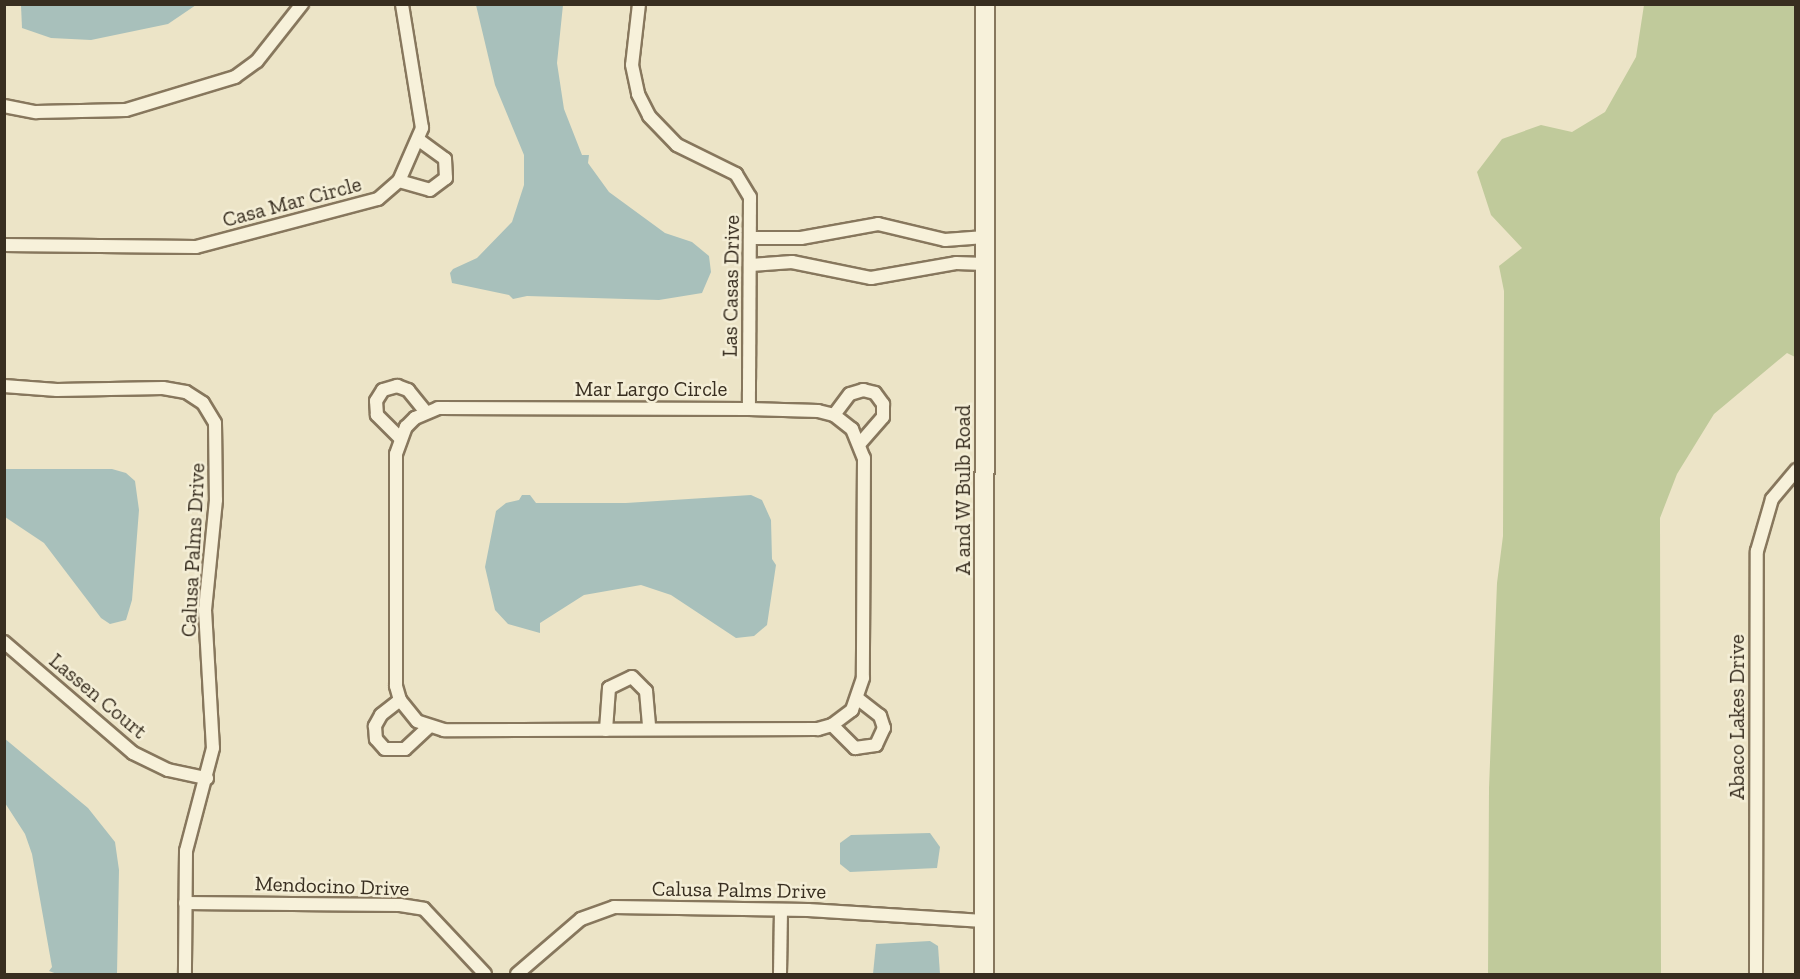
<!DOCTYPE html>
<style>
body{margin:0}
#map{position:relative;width:1800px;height:979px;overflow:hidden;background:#ece4c7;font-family:"Zilla Slab",serif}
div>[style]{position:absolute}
.green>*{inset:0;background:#c0ca9b}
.water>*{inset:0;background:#a8c0bb}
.roads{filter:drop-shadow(2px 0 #87775d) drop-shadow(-2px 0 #87775d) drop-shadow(0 2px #87775d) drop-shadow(0 -2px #87775d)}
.street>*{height:12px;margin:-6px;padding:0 6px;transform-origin:6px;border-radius:6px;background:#f7f1da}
.secondary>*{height:18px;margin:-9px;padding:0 9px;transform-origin:9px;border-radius:9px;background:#f7f1da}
span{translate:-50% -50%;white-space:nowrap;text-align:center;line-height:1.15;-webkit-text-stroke:5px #f4eed6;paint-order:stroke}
.street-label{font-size:21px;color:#382e20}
.frame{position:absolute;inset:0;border:6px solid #382e20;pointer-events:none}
</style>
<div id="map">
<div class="green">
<i style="clip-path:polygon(1644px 5px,1795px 5px,1795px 357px,1787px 353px,1714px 414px,1677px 474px,1660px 518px,1661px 974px,1488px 974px,1489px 788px,1497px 583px,1503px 536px,1504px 291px,1499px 266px,1522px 248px,1491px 215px,1477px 172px,1502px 139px,1541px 125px,1572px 132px,1605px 112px,1636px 57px)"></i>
</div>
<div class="water">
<i style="clip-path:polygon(21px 5px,21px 4px,196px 5px,168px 24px,91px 40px,51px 38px,22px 28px)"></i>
<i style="clip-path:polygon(476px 5px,563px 5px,557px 63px,564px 109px,582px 155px,589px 155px,588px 163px,609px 192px,665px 233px,692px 242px,709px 256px,711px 272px,702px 293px,659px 300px,527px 296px,513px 299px,509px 295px,452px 283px,450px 273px,453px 269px,477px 258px,512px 222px,524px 185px,524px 155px,495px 85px)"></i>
<i style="clip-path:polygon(5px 469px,112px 469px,126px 473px,135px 481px,139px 510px,132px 600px,126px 620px,110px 624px,101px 618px,44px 543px,5px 517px)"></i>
<i style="clip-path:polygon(522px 495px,530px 495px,536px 503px,626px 503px,751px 495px,762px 500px,771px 520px,772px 559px,776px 565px,767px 625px,754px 636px,736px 638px,671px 595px,641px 585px,584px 595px,540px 623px,540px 633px,508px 624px,495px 610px,485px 567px,496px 511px,506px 503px,519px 500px)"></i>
<i style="clip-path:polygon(4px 738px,88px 808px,115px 842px,119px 870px,117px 974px,57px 974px,49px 971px,52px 967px,32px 854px,25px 834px,5px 803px)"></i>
<i style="clip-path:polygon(930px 833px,940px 847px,937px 868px,850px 872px,840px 864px,840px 843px,851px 835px)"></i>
<i style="clip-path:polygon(930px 941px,938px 946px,940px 974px,873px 974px,876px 944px)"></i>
</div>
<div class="roads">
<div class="street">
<i style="left:639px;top:4px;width:61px;rotate:96.5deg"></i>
<i style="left:632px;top:65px;width:30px;rotate:78deg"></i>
<i style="left:638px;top:94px;width:25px;rotate:63deg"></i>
<i style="left:649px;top:116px;width:40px;rotate:46deg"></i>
<i style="left:677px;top:145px;width:66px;rotate:26.2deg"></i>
<i style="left:736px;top:174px;width:27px;rotate:59deg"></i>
<i style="left:750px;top:197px;width:212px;rotate:90.3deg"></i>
<i style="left:4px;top:106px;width:33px;rotate:11deg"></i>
<i style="left:36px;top:112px;width:90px;rotate:-1.3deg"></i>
<i style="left:126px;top:110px;width:114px;rotate:-16.8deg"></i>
<i style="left:235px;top:77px;width:27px;rotate:-36deg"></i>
<i style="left:257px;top:61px;width:73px;rotate:-51.7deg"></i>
<i style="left:399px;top:181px;width:32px;rotate:16deg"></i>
<i style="left:430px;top:190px;width:20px;rotate:-37deg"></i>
<i style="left:446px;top:178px;width:19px;rotate:-93deg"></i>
<i style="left:445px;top:159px;width:32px;rotate:-144deg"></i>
<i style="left:752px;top:238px;width:49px"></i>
<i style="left:801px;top:238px;width:78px;rotate:-10.3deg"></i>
<i style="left:878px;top:224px;width:69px;rotate:13.4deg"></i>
<i style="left:945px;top:240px;width:40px;rotate:-4.3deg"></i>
<i style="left:4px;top:245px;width:192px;rotate:0.6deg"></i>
<i style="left:196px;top:247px;width:188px;rotate:-14.8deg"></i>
<i style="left:378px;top:199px;width:28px;rotate:-41deg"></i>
<i style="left:399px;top:181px;width:58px;rotate:-66.5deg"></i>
<i style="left:422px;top:128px;width:126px;rotate:-99.2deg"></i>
<i style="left:751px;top:265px;width:41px;rotate:-4.2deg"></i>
<i style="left:792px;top:262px;width:81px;rotate:11.4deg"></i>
<i style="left:871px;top:278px;width:86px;rotate:-10deg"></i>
<i style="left:956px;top:263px;width:29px;rotate:2deg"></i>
<i style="left:4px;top:386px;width:53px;rotate:4.3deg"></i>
<i style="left:57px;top:390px;width:106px;rotate:-1.1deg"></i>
<i style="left:163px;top:388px;width:23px;rotate:10deg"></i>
<i style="left:186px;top:392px;width:20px;rotate:33deg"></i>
<i style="left:203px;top:403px;width:23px;rotate:59deg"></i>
<i style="left:215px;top:423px;width:77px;rotate:89.3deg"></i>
<i style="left:216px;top:500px;width:111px;rotate:95.7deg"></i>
<i style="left:205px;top:610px;width:138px;rotate:86.7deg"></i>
<i style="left:213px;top:748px;width:106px;rotate:104.7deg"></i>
<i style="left:186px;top:851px;width:123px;rotate:90.5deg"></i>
<i style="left:438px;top:408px;width:311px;rotate:0.2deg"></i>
<i style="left:749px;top:409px;width:69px;rotate:1.7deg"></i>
<i style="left:818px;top:411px;width:16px;rotate:14deg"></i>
<i style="left:834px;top:415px;width:23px;rotate:38deg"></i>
<i style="left:852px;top:429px;width:31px;rotate:68deg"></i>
<i style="left:864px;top:458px;width:220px;rotate:90.3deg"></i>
<i style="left:863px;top:678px;width:34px;rotate:109deg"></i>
<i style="left:852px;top:710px;width:25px;rotate:143deg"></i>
<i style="left:832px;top:725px;width:15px;rotate:164deg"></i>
<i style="left:818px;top:729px;width:374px;rotate:179.8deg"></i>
<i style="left:444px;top:730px;width:28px;rotate:-162deg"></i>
<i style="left:417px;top:721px;width:27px;rotate:-129deg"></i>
<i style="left:400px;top:700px;width:15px;rotate:-106deg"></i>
<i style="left:396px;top:686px;width:232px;rotate:-90deg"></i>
<i style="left:396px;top:454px;width:29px;rotate:-70deg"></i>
<i style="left:406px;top:427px;width:13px;rotate:-45deg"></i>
<i style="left:415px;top:418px;width:25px;rotate:-23deg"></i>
<i style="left:834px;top:415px;width:26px;rotate:-53deg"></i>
<i style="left:850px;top:394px;width:14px;rotate:-17deg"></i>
<i style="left:863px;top:390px;width:12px;rotate:14deg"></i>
<i style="left:875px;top:393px;width:14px;rotate:54deg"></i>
<i style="left:883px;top:404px;width:13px;rotate:90deg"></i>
<i style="left:883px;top:417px;width:35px;rotate:131deg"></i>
<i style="left:400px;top:438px;width:33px;rotate:-135deg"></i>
<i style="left:377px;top:415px;width:14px;rotate:-94deg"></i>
<i style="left:376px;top:401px;width:13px;rotate:-58deg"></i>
<i style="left:383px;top:390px;width:15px;rotate:-16deg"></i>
<i style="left:397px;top:386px;width:12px;rotate:20deg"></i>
<i style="left:408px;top:390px;width:28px;rotate:51deg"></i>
<i style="left:4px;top:642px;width:170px;rotate:40.7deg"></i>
<i style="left:133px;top:753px;width:39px;rotate:26deg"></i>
<i style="left:168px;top:770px;width:40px;rotate:12deg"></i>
<i style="left:400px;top:700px;width:24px;rotate:142deg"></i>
<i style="left:381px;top:715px;width:13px;rotate:119deg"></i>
<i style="left:375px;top:726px;width:13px;rotate:86deg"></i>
<i style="left:376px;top:739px;width:13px;rotate:48deg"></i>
<i style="left:385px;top:749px;width:20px"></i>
<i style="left:405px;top:749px;width:33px;rotate:-43deg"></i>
<i style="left:832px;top:725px;width:33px;rotate:45deg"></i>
<i style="left:855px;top:748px;width:21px;rotate:-8deg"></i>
<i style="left:876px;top:745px;width:19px;rotate:-65deg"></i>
<i style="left:884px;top:728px;width:13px;rotate:-108deg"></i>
<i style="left:880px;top:716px;width:28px;rotate:-142deg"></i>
<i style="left:606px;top:730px;width:42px;rotate:-85.9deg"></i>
<i style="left:609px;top:688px;width:25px;rotate:-26deg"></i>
<i style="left:632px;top:677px;width:20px;rotate:45deg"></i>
<i style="left:646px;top:691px;width:38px;rotate:85deg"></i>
<i style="left:185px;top:903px;width:215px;rotate:0.5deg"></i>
<i style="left:400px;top:905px;width:24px;rotate:9deg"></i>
<i style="left:424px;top:909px;width:89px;rotate:46.8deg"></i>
<i style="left:517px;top:974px;width:84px;rotate:-40.7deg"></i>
<i style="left:581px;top:919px;width:35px;rotate:-20deg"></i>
<i style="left:614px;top:907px;width:194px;rotate:0.9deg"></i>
<i style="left:808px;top:910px;width:176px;rotate:3.6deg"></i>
<i style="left:780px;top:974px;width:64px;rotate:-89.1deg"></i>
<i style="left:1756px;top:974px;width:423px;rotate:-89.9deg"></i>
<i style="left:1757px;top:551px;width:54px;rotate:-73.9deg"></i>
<i style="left:1772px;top:499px;width:38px;rotate:-50deg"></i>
</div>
<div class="secondary">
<i style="left:984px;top:974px;width:970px;rotate:-89.94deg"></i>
</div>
</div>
<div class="street-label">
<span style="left:292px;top:202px;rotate:-15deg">Casa Mar Circle</span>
<span style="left:731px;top:286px;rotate:-89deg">Las Casas Drive</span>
<span style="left:651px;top:389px">Mar Largo Circle</span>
<span style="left:963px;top:490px;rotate:-90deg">A and W Bulb Road</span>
<span style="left:193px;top:550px;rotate:-87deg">Calusa Palms Drive</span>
<span style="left:98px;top:696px;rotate:40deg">Lassen Court</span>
<span style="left:1737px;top:717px;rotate:-90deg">Abaco Lakes Drive</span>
<span style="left:332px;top:886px;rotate:2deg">Mendocino Drive</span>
<span style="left:739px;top:890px;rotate:1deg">Calusa Palms Drive</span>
</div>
<div class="frame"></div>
</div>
